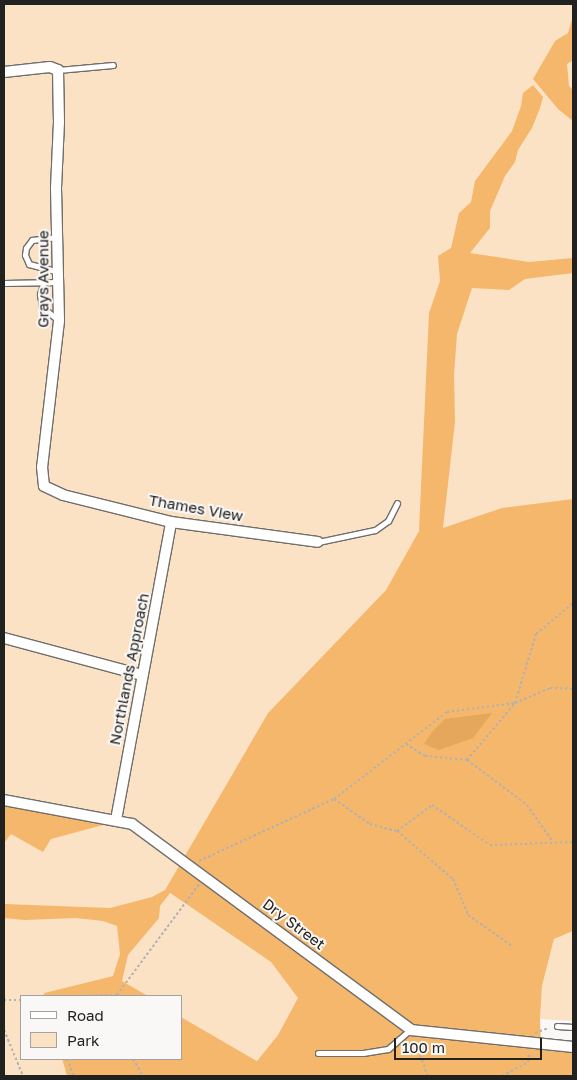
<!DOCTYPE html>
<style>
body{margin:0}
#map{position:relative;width:577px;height:1080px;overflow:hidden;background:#faf8f6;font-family:"Golos Text",sans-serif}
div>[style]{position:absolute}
.green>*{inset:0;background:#fbe2c5}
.forest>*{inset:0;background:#f5b76b}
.water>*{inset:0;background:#e4a75b}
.path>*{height:2px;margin-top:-1px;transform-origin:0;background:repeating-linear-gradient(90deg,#b2b1af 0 2.5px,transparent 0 5px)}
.roads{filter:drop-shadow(1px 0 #6f6e6b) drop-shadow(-1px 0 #6f6e6b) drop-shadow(0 1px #6f6e6b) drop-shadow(0 -1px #6f6e6b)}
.service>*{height:5px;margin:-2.5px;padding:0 2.5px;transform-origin:2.5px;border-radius:2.5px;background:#fff}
.minor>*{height:10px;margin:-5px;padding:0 5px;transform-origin:5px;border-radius:5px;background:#fff}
span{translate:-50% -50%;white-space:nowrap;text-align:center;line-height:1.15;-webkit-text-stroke:4px #faf8f6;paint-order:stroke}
.street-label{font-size:15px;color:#212120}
.frame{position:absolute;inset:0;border:5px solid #212120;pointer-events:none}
.legend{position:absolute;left:20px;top:995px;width:162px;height:65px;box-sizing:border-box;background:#faf8f6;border:1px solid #a3a2a0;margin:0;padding:6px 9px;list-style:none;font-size:15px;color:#212120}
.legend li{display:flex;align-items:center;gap:10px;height:25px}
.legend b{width:25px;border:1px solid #a3a2a0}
.scale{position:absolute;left:394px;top:1038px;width:148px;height:22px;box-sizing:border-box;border:2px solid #212120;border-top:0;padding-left:6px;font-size:15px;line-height:18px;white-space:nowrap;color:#212120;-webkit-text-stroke:4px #faf8f6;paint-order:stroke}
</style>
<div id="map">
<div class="green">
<i style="clip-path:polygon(4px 4px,573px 4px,573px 515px,419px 532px,386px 590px,268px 713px,165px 890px,271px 962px,299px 998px,278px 1035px,257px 1061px,181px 1017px,181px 996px,148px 996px,113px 976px,44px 993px,44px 996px,21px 996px,21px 1059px,62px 1059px,67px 1076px,4px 1076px)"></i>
<i style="clip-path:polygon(573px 931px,573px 1021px,540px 1019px,542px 986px,554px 939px)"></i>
</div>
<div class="forest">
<i style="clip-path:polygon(573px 16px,573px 60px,567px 64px,569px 86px,573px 90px,573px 121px,558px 109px,533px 79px,555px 41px,568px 33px)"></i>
<i style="clip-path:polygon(533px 85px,543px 97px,540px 108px,532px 128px,518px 150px,515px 162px,505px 176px,490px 211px,490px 228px,470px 253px,529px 262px,573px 258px,573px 273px,525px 279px,509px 290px,472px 288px,457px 334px,454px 375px,455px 422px,443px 528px,502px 508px,573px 499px,573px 931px,554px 939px,542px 986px,540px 1019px,541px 1044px,573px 1048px,573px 1076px,67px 1076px,62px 1059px,181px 1059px,181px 1017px,257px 1061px,278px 1035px,298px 998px,271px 962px,170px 893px,160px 906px,159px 918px,128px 955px,122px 981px,148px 996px,44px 996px,44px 993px,113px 976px,120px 954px,117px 926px,103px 921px,76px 918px,24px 920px,4px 918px,4px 904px,110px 908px,152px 897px,165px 890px,268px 713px,386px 590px,419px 531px,429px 313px,440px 281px,438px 256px,451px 248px,459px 213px,471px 202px,475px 181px,512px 131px,521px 106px,523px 93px)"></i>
<i style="clip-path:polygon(4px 800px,110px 819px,103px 825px,51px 839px,43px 852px,11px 834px,4px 843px)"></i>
</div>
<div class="water">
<i style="clip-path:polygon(492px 713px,473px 738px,439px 750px,424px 744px,432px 732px,445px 719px)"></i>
</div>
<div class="path">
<i style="left:406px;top:744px;width:22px;rotate:32deg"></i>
<i style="left:425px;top:756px;width:42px;rotate:5.4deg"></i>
<i style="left:467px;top:760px;width:75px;rotate:36.9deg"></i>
<i style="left:527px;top:805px;width:45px;rotate:54.9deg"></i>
<i style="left:467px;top:760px;width:75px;rotate:-49.9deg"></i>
<i style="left:515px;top:703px;width:38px;rotate:-23deg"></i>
<i style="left:550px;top:688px;width:23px;rotate:2deg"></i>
<i style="left:334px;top:799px;width:44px;rotate:34.8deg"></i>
<i style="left:370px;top:824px;width:28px;rotate:15deg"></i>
<i style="left:397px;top:831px;width:44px;rotate:-36.6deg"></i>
<i style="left:432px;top:805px;width:70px;rotate:34.6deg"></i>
<i style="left:490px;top:845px;width:83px;rotate:-2.1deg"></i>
<i style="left:397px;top:831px;width:74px;rotate:40.6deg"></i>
<i style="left:453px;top:879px;width:39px;rotate:67deg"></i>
<i style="left:468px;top:915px;width:54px;rotate:35.2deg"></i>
<i style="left:199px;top:861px;width:149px;rotate:-24.7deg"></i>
<i style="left:334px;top:799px;width:143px;rotate:-37.6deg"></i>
<i style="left:447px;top:712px;width:69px;rotate:-7.5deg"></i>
<i style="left:515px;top:703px;width:72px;rotate:-73.1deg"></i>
<i style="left:536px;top:634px;width:48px;rotate:-40deg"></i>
<i style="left:117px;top:995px;width:138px;rotate:-53.5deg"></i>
<i style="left:70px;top:996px;width:47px;rotate:-1.2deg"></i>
<i style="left:4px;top:1000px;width:17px"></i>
<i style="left:4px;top:1030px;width:50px;rotate:67.6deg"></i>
<i style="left:535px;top:1033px;width:15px;rotate:-20deg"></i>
<i style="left:415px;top:1041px;width:37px;rotate:70deg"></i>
<i style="left:67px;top:1059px;width:18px;rotate:68deg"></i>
<i style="left:133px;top:1059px;width:20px;rotate:60deg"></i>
<i style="left:502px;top:1076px;width:30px;rotate:-28deg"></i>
<i style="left:528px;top:1062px;width:10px;rotate:-79deg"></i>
</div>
<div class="roads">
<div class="service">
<i style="left:58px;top:70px;width:55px;rotate:-5.2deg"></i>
<i style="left:57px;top:237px;width:25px;rotate:173deg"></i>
<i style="left:32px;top:240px;width:10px;rotate:127deg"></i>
<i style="left:26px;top:248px;width:7px;rotate:98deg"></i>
<i style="left:25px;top:255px;width:10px;rotate:66deg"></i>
<i style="left:29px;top:264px;width:31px;rotate:15deg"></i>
<i style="left:44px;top:281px;width:14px;rotate:107deg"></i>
<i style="left:40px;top:294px;width:13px;rotate:81deg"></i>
<i style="left:42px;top:307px;width:22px;rotate:39deg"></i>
<i style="left:4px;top:283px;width:55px;rotate:-1deg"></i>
<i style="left:318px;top:542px;width:58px;rotate:-11.9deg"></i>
<i style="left:375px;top:530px;width:16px;rotate:-35deg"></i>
<i style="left:388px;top:521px;width:20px;rotate:-63deg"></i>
<i style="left:557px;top:1026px;width:16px;rotate:4deg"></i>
<i style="left:318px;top:1053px;width:45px"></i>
<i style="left:363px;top:1053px;width:25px;rotate:-9deg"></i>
<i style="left:388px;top:1049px;width:29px;rotate:-41deg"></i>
</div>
<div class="minor">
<i style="left:4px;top:72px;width:46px;rotate:-6.2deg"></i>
<i style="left:50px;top:67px;width:9px;rotate:21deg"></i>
<i style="left:58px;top:70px;width:52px;rotate:88.9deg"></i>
<i style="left:59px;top:122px;width:66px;rotate:92.6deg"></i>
<i style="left:56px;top:188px;width:133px;rotate:88.7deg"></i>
<i style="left:59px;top:321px;width:147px;rotate:96.6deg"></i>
<i style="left:42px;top:467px;width:19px;rotate:84deg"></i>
<i style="left:44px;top:486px;width:21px;rotate:25deg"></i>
<i style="left:63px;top:495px;width:111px;rotate:14deg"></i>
<i style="left:171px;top:522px;width:148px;rotate:7.7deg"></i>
<i style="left:4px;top:638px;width:143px;rotate:15deg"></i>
<i style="left:4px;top:800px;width:130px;rotate:10.6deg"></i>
<i style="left:132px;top:824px;width:347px;rotate:36.4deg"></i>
<i style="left:411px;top:1030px;width:163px;rotate:6deg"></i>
<i style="left:116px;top:820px;width:303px;rotate:-79.5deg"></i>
</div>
</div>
<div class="street-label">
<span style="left:43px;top:279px;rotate:-90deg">Grays Avenue</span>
<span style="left:196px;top:508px;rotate:10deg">Thames View</span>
<span style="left:129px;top:669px;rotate:-79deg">Northlands Approach</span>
<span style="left:294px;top:924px;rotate:37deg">Dry Street</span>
</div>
<div class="frame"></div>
<ul class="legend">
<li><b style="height:6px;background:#fff"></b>Road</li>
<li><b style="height:14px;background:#fbe2c5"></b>Park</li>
</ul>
<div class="scale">100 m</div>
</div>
